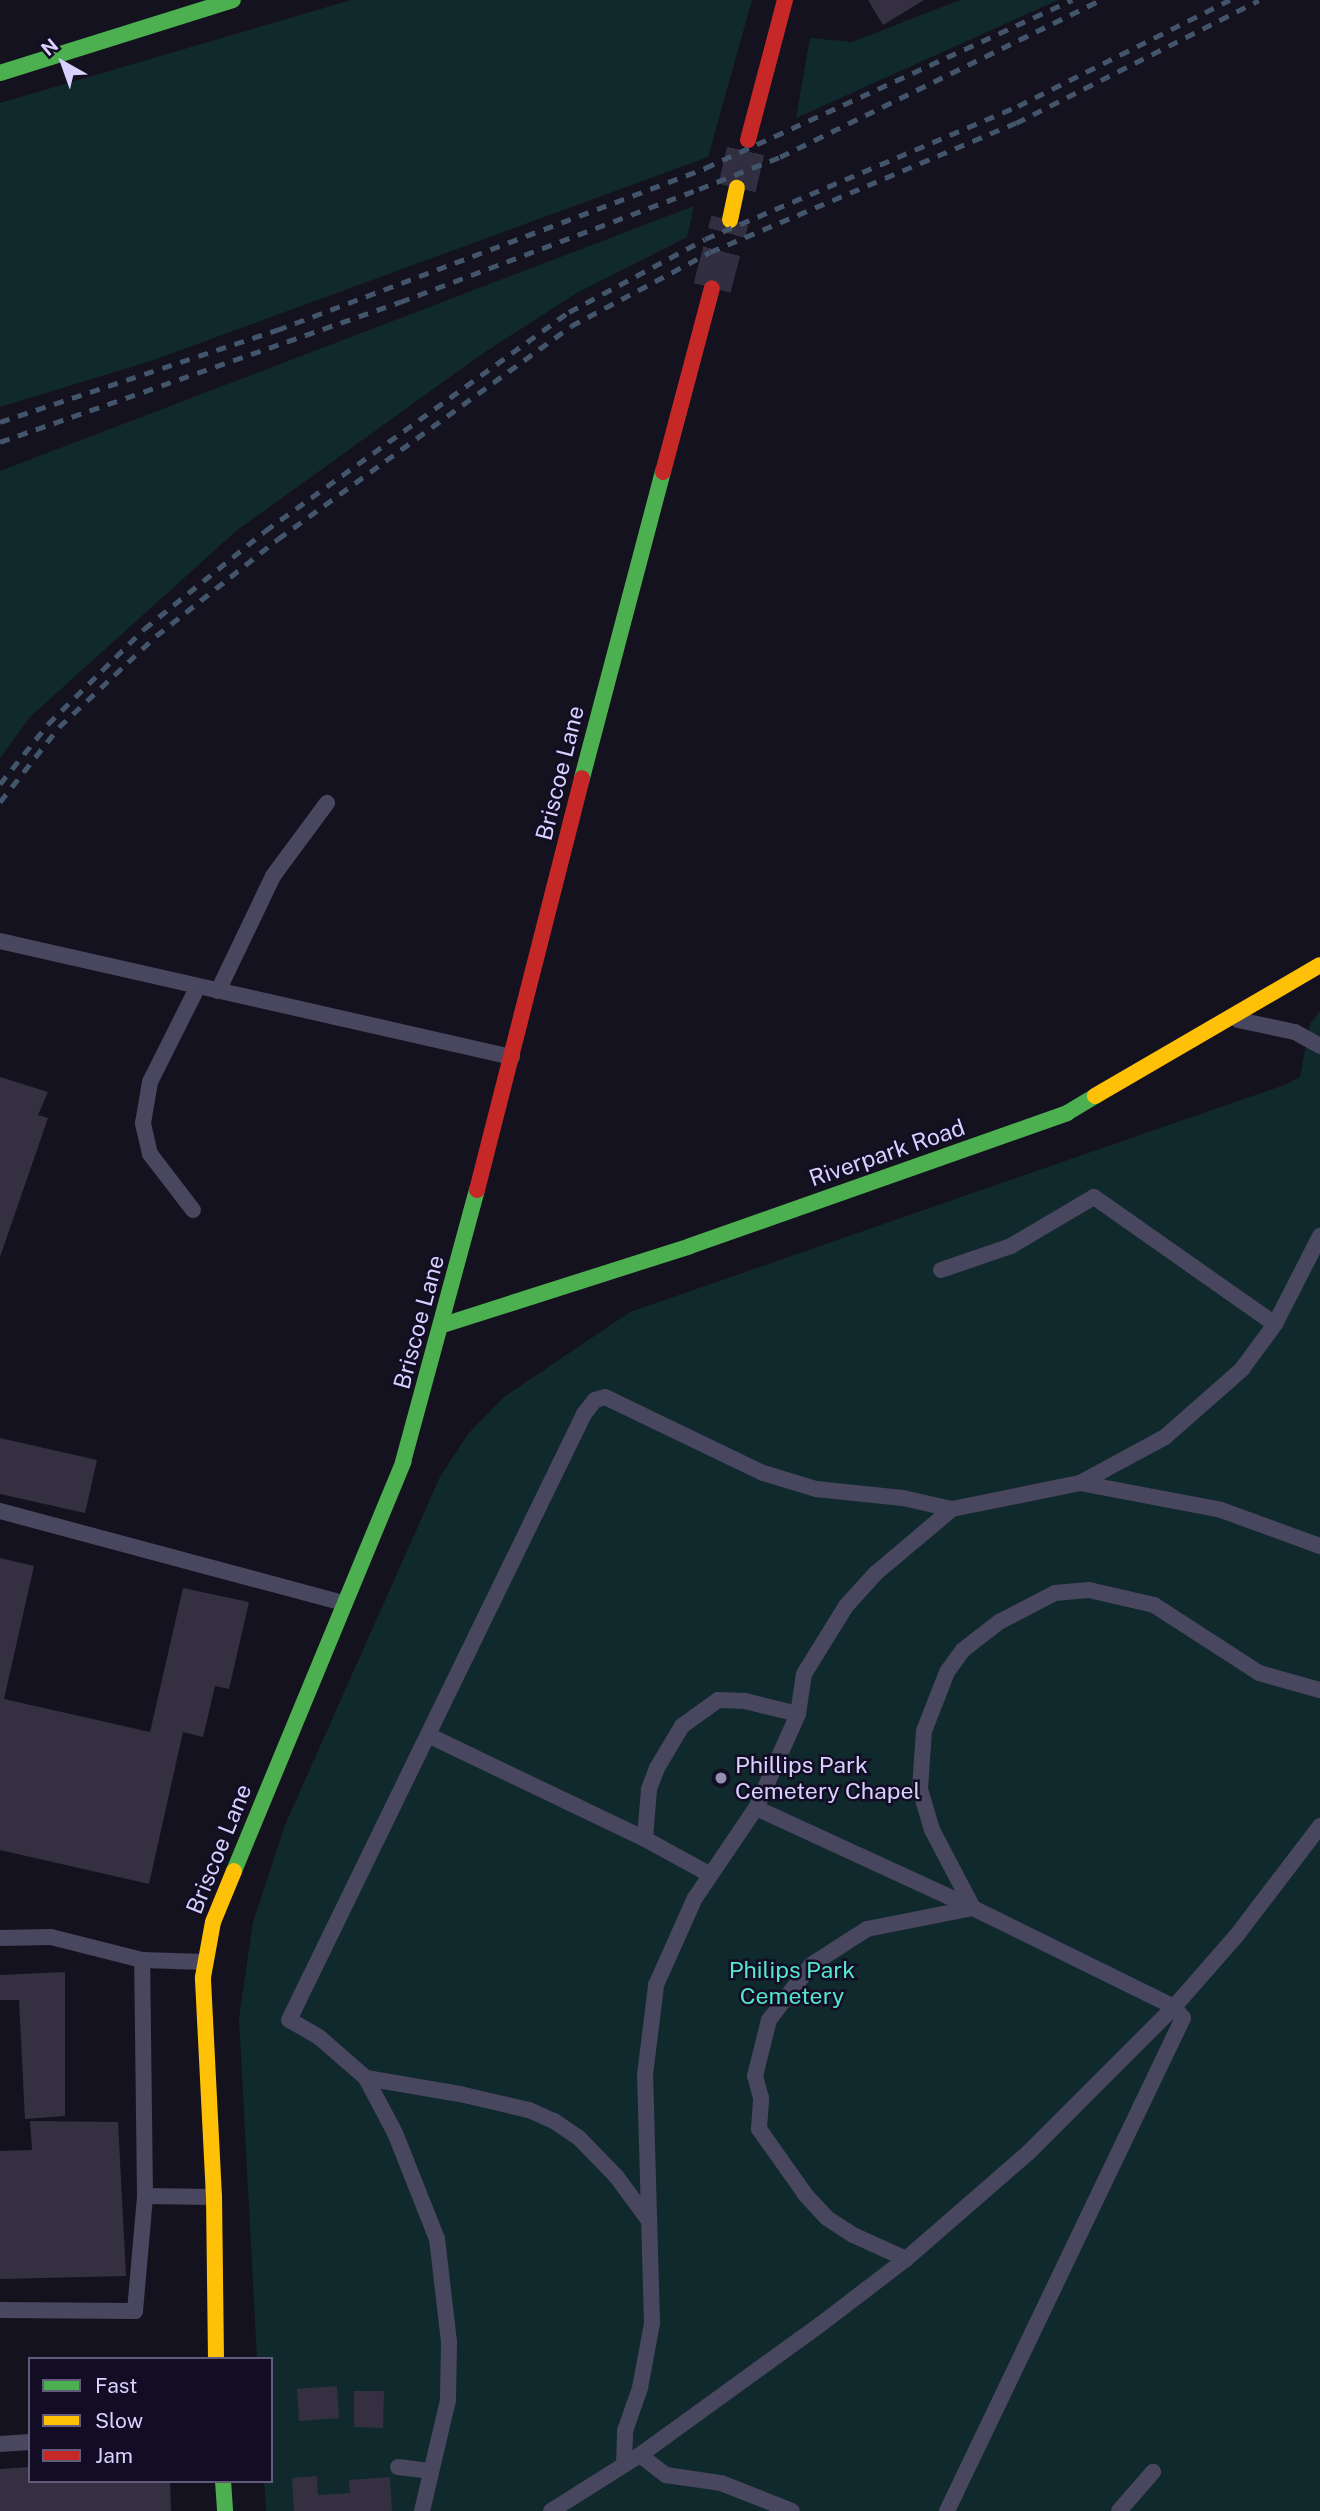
<!DOCTYPE html>
<style>
body{margin:0}
#map{position:relative;width:1320px;height:2511px;overflow:hidden;background:#15121f;font-family:"Public Sans",sans-serif}
div>[style]{position:absolute}
.green>*{inset:0;background:#10292c}
.building>*{inset:0;background:#343041}
.secondary-tunnel>*{height:38px;margin-top:-19px;transform-origin:0;background:repeating-linear-gradient(90deg,#322e41 0 38px,transparent 0 57px)}
.lane>*{height:16px;margin:-8px;padding:0 8px;transform-origin:8px;border-radius:8px;background:#494660}
.fast>*{height:16px;margin:-8px;padding:0 8px;transform-origin:8px;border-radius:8px;background:#4caf50}
.slow>*{height:16px;margin:-8px;padding:0 8px;transform-origin:8px;border-radius:8px;background:#ffc107}
.jam>*{height:16px;margin:-8px;padding:0 8px;transform-origin:8px;border-radius:8px;background:#c62828}
.rail>*{height:5px;margin-top:-2.5px;transform-origin:0;background:repeating-linear-gradient(90deg,#43556a 0 10px,transparent 0 19px)}
.dots>*{width:19px;height:19px;translate:-50% -50%;box-sizing:border-box;border:4px solid #120d24;border-radius:50%}
span{translate:-50% -50%;white-space:nowrap;text-align:center;line-height:1.15;-webkit-text-stroke:5px #120d24;paint-order:stroke}
.street-label{font-size:23px;color:#d9d0ff}
.poi-label{font-size:23px;color:#d9d0ff}
.left{translate:0 -50%;text-align:left}
.park-label{font-size:23px;color:#54e6cd}
.legend{position:absolute;left:28px;top:2357px;width:245px;height:126px;box-sizing:border-box;background:#120d24;border:2px solid #625b7c;margin:0;padding:9px 12px;list-style:none;font-size:21px;color:#d9d0ff}
.legend li{display:flex;align-items:center;gap:14px;height:35px}
.legend b{width:35px;border:2px solid #625b7c}
.north{position:absolute;left:28px;top:28px;width:70px;height:70px;-webkit-text-stroke:5px #120d24;paint-order:stroke;rotate:320deg;font-size:19px;font-weight:700;line-height:28px;text-align:center;color:#d9d0ff}
.north::after{content:'';display:block;margin:auto;width:24px;height:32px;background:#d9d0ff;clip-path:polygon(50% 0,100% 100%,50% 72%,0 100%)}
</style>
<div id="map">
<div class="green">
<i style="clip-path:polygon(351px 0,752px 0,708px 157px,154px 360px,0 407px,0 103px)"></i>
<i style="clip-path:polygon(960px 0,1058px 0,796px 118px,810px 38px,852px 42px)"></i>
<i style="clip-path:polygon(694px 206px,687px 237px,575px 294px,482px 354px,236px 531px,30px 717px,0 758px,0 471px)"></i>
<i style="clip-path:polygon(1320px 1011px,1320px 2511px,266px 2511px,264px 2481px,271px 2481px,271px 2359px,257px 2359px,239px 2018px,253px 1922px,285px 1825px,440px 1477px,468px 1434px,504px 1397px,630px 1312px,1287px 1084px,1300px 1077px,1310px 1024px)"></i>
</div>
<div class="building">
<i style="clip-path:polygon(868px 0,924px 0,883px 25px)"></i>
<i style="clip-path:polygon(0 1077px,48px 1092px,38px 1115px,48px 1118px,0 1257px)"></i>
<i style="clip-path:polygon(0 1438px,97px 1460px,85px 1513px,0 1494px)"></i>
<i style="clip-path:polygon(0 1558px,34px 1566px,4px 1699px,150px 1732px,183px 1588px,249px 1602px,229px 1689px,215px 1686px,203px 1737px,183px 1732px,149px 1884px,0 1850px)"></i>
<i style="clip-path:polygon(65px 1972px,65px 2116px,25px 2119px,19px 2000px,0 2000px,0 1975px)"></i>
<i style="clip-path:polygon(30px 2121px,118px 2122px,126px 2276px,0 2279px,0 2151px,32px 2150px)"></i>
<i style="clip-path:polygon(337px 2386px,339px 2418px,299px 2421px,297px 2389px)"></i>
<i style="clip-path:polygon(354px 2391px,384px 2391px,383px 2428px,354px 2427px)"></i>
<i style="clip-path:polygon(30px 2467px,30px 2481px,170px 2481px,171px 2511px,0 2511px,0 2469px)"></i>
<i style="clip-path:polygon(317px 2476px,318px 2495px,350px 2493px,349px 2480px,390px 2477px,392px 2511px,294px 2511px,292px 2478px)"></i>
</div>
<div class="secondary-tunnel">
<i style="left:737px;top:188px;width:49px;rotate:-77.1deg"></i>
<i style="left:712px;top:288px;width:70px;rotate:-75.2deg"></i>
</div>
<div class="lane">
<i style="left:0;top:941px;width:525px;rotate:12.77deg"></i>
<i style="left:218px;top:991px;width:127px;rotate:-64.4deg"></i>
<i style="left:273px;top:876px;width:91px;rotate:-53.5deg"></i>
<i style="left:1238px;top:1020px;width:58px;rotate:11.9deg"></i>
<i style="left:1295px;top:1032px;width:29px;rotate:29deg"></i>
<i style="left:193px;top:1210px;width:71px;rotate:-127.5deg"></i>
<i style="left:150px;top:1154px;width:32px;rotate:-103deg"></i>
<i style="left:143px;top:1123px;width:42px;rotate:-80.3deg"></i>
<i style="left:150px;top:1082px;width:107px;rotate:-63.4deg"></i>
<i style="left:941px;top:1270px;width:74px;rotate:-18.9deg"></i>
<i style="left:1011px;top:1246px;width:96px;rotate:-30.6deg"></i>
<i style="left:1094px;top:1197px;width:221px;rotate:35.1deg"></i>
<i style="left:1080px;top:1483px;width:97px;rotate:-28.4deg"></i>
<i style="left:1165px;top:1437px;width:103px;rotate:-41.4deg"></i>
<i style="left:1242px;top:1369px;width:56px;rotate:-53.7deg"></i>
<i style="left:1275px;top:1324px;width:99px;rotate:-62.9deg"></i>
<i style="left:0;top:1511px;width:356px;rotate:15deg"></i>
<i style="left:798px;top:1714px;width:40px;rotate:-81.5deg"></i>
<i style="left:804px;top:1674px;width:80px;rotate:-58.3deg"></i>
<i style="left:846px;top:1606px;width:45px;rotate:-47.7deg"></i>
<i style="left:876px;top:1573px;width:99px;rotate:-40.1deg"></i>
<i style="left:952px;top:1509px;width:131px;rotate:-11.5deg"></i>
<i style="left:1080px;top:1483px;width:144px;rotate:10.8deg"></i>
<i style="left:1221px;top:1510px;width:105px;rotate:20deg"></i>
<i style="left:430px;top:1736px;width:238px;rotate:25.6deg"></i>
<i style="left:756px;top:1808px;width:239px;rotate:24.7deg"></i>
<i style="left:973px;top:1908px;width:224px;rotate:26.2deg"></i>
<i style="left:1174px;top:2007px;width:14px;rotate:51deg"></i>
<i style="left:1183px;top:2018px;width:547px;rotate:115.58deg"></i>
<i style="left:0;top:1938px;width:51px;rotate:-1.1deg"></i>
<i style="left:51px;top:1937px;width:94px;rotate:14.2deg"></i>
<i style="left:366px;top:2078px;width:95px;rotate:9.7deg"></i>
<i style="left:460px;top:2094px;width:71px;rotate:13.1deg"></i>
<i style="left:529px;top:2110px;width:27px;rotate:24deg"></i>
<i style="left:554px;top:2121px;width:30px;rotate:34deg"></i>
<i style="left:579px;top:2138px;width:53px;rotate:45.8deg"></i>
<i style="left:616px;top:2176px;width:52px;rotate:53.6deg"></i>
<i style="left:145px;top:2196px;width:69px;rotate:0.8deg"></i>
<i style="left:906px;top:2259px;width:58px;rotate:-155.6deg"></i>
<i style="left:853px;top:2235px;width:31px;rotate:-147deg"></i>
<i style="left:827px;top:2218px;width:33px;rotate:-133deg"></i>
<i style="left:805px;top:2194px;width:80px;rotate:-125.3deg"></i>
<i style="left:759px;top:2129px;width:31px;rotate:-86deg"></i>
<i style="left:761px;top:2098px;width:23px;rotate:-105deg"></i>
<i style="left:755px;top:2076px;width:58px;rotate:-76deg"></i>
<i style="left:769px;top:2020px;width:69px;rotate:-52.6deg"></i>
<i style="left:811px;top:1965px;width:67px;rotate:-32.7deg"></i>
<i style="left:867px;top:1929px;width:108px;rotate:-11.2deg"></i>
<i style="left:973px;top:1908px;width:88px;rotate:-117.7deg"></i>
<i style="left:932px;top:1830px;width:43px;rotate:-106.3deg"></i>
<i style="left:920px;top:1789px;width:58px;rotate:-86.1deg"></i>
<i style="left:924px;top:1731px;width:63px;rotate:-68.7deg"></i>
<i style="left:947px;top:1672px;width:27px;rotate:-54deg"></i>
<i style="left:963px;top:1650px;width:46px;rotate:-37.9deg"></i>
<i style="left:999px;top:1622px;width:63px;rotate:-27.4deg"></i>
<i style="left:1055px;top:1593px;width:34px;rotate:-5deg"></i>
<i style="left:1089px;top:1590px;width:67px;rotate:13deg"></i>
<i style="left:1154px;top:1605px;width:125px;rotate:32.9deg"></i>
<i style="left:1259px;top:1673px;width:63px;rotate:15.6deg"></i>
<i style="left:0;top:2310px;width:135px;rotate:0.4deg"></i>
<i style="left:135px;top:2311px;width:115px;rotate:-85deg"></i>
<i style="left:145px;top:2196px;width:236px;rotate:-90.7deg"></i>
<i style="left:142px;top:1960px;width:63px;rotate:1.8deg"></i>
<i style="left:0;top:2444px;width:30px;rotate:-4deg"></i>
<i style="left:640px;top:2455px;width:33px;rotate:38deg"></i>
<i style="left:666px;top:2475px;width:56px;rotate:8.3deg"></i>
<i style="left:721px;top:2483px;width:76px;rotate:21.5deg"></i>
<i style="left:624px;top:2464px;width:33px;rotate:-88deg"></i>
<i style="left:625px;top:2431px;width:46px;rotate:-70.8deg"></i>
<i style="left:640px;top:2388px;width:66px;rotate:-79.5deg"></i>
<i style="left:652px;top:2323px;width:248px;rotate:-91.6deg"></i>
<i style="left:645px;top:2075px;width:91px;rotate:-83deg"></i>
<i style="left:656px;top:1985px;width:95px;rotate:-65.9deg"></i>
<i style="left:695px;top:1898px;width:109px;rotate:-55.9deg"></i>
<i style="left:756px;top:1808px;width:103px;rotate:-65.9deg"></i>
<i style="left:798px;top:1714px;width:55px;rotate:-166.2deg"></i>
<i style="left:745px;top:1701px;width:27px;rotate:-178deg"></i>
<i style="left:718px;top:1700px;width:44px;rotate:144.2deg"></i>
<i style="left:682px;top:1726px;width:49px;rotate:120.8deg"></i>
<i style="left:657px;top:1768px;width:22px;rotate:111deg"></i>
<i style="left:649px;top:1789px;width:50px;rotate:94.6deg"></i>
<i style="left:645px;top:1839px;width:73px;rotate:28.7deg"></i>
<i style="left:398px;top:2467px;width:32px;rotate:7deg"></i>
<i style="left:422px;top:2511px;width:114px;rotate:-76.8deg"></i>
<i style="left:448px;top:2400px;width:58px;rotate:-89deg"></i>
<i style="left:449px;top:2342px;width:104px;rotate:-96.6deg"></i>
<i style="left:437px;top:2239px;width:114px;rotate:-111.6deg"></i>
<i style="left:395px;top:2133px;width:62px;rotate:-117.8deg"></i>
<i style="left:366px;top:2078px;width:62px;rotate:-138.9deg"></i>
<i style="left:319px;top:2037px;width:34px;rotate:-150deg"></i>
<i style="left:289px;top:2020px;width:674px;rotate:-64.04deg"></i>
<i style="left:584px;top:1414px;width:18px;rotate:-52deg"></i>
<i style="left:595px;top:1400px;width:10px;rotate:-17deg"></i>
<i style="left:605px;top:1397px;width:175px;rotate:25.7deg"></i>
<i style="left:763px;top:1473px;width:55px;rotate:16.8deg"></i>
<i style="left:816px;top:1489px;width:87px;rotate:5.9deg"></i>
<i style="left:903px;top:1498px;width:50px;rotate:12.7deg"></i>
<i style="left:551px;top:2511px;width:105px;rotate:-32.2deg"></i>
<i style="left:640px;top:2455px;width:223px;rotate:-35.9deg"></i>
<i style="left:821px;top:2324px;width:107px;rotate:-37.4deg"></i>
<i style="left:906px;top:2259px;width:162px;rotate:-41deg"></i>
<i style="left:1028px;top:2153px;width:206px;rotate:-45deg"></i>
<i style="left:1174px;top:2007px;width:96px;rotate:-48.8deg"></i>
<i style="left:1237px;top:1935px;width:137px;rotate:-52.7deg"></i>
<i style="left:1119px;top:2511px;width:52px;rotate:-48.9deg"></i>
</div>
<div class="fast">
<i style="left:0;top:73px;width:244px;rotate:-17.4deg"></i>
<i style="left:582px;top:778px;width:317px;rotate:-75.2deg"></i>
<i style="left:443px;top:1325px;width:259px;rotate:-17.7deg"></i>
<i style="left:690px;top:1246px;width:400px;rotate:-19.4deg"></i>
<i style="left:1067px;top:1113px;width:33px;rotate:-31deg"></i>
<i style="left:234px;top:1871px;width:443px;rotate:-67.5deg"></i>
<i style="left:403px;top:1462px;width:282px;rotate:-74.8deg"></i>
<i style="left:223px;top:2481px;width:30px;rotate:86deg"></i>
</div>
<div class="slow">
<i style="left:730px;top:220px;width:33px;rotate:-78deg"></i>
<i style="left:1095px;top:1096px;width:260px;rotate:-30.2deg"></i>
<i style="left:216px;top:2359px;width:162px;rotate:-90.7deg"></i>
<i style="left:214px;top:2197px;width:220px;rotate:-92.9deg"></i>
<i style="left:203px;top:1977px;width:56px;rotate:-79.7deg"></i>
<i style="left:213px;top:1922px;width:55px;rotate:-67.6deg"></i>
</div>
<div class="jam">
<i style="left:748px;top:140px;width:145px;rotate:-75.2deg"></i>
<i style="left:663px;top:472px;width:190px;rotate:-75.1deg"></i>
<i style="left:477px;top:1190px;width:425px;rotate:-75.7deg"></i>
</div>
<div class="rail">
<i style="left:0;top:422px;width:292px;rotate:-18.4deg"></i>
<i style="left:277px;top:330px;width:458px;rotate:-20.7deg"></i>
<i style="left:705px;top:168px;width:404px;rotate:-24.6deg"></i>
<i style="left:0;top:442px;width:424px;rotate:-19.3deg"></i>
<i style="left:400px;top:302px;width:320px;rotate:-20.7deg"></i>
<i style="left:699px;top:189px;width:87px;rotate:-21.6deg"></i>
<i style="left:780px;top:157px;width:357px;rotate:-26.1deg"></i>
<i style="left:0;top:784px;width:77px;rotate:-51.3deg"></i>
<i style="left:48px;top:724px;width:135px;rotate:-44.7deg"></i>
<i style="left:144px;top:629px;width:156px;rotate:-39deg"></i>
<i style="left:265px;top:531px;width:375px;rotate:-35.8deg"></i>
<i style="left:569px;top:312px;width:154px;rotate:-28.2deg"></i>
<i style="left:705px;top:239px;width:340px;rotate:-23deg"></i>
<i style="left:1018px;top:106px;width:237px;rotate:-26.6deg"></i>
<i style="left:0;top:802px;width:95px;rotate:-51.8deg"></i>
<i style="left:59px;top:727px;width:133px;rotate:-43.2deg"></i>
<i style="left:156px;top:636px;width:156px;rotate:-38.5deg"></i>
<i style="left:278px;top:539px;width:362px;rotate:-36deg"></i>
<i style="left:571px;top:326px;width:157px;rotate:-28deg"></i>
<i style="left:710px;top:252px;width:332px;rotate:-22.9deg"></i>
<i style="left:1016px;top:123px;width:272px;rotate:-26.8deg"></i>
</div>
<div class="dots">
<i style="left:721px;top:1778px;background:#948eb1"></i>
</div>
<div class="street-label">
<span style="left:560px;top:773px;rotate:-76deg">Briscoe Lane</span>
<span style="left:887px;top:1153px;rotate:-19deg">Riverpark Road</span>
<span style="left:419px;top:1322px;rotate:-75deg">Briscoe Lane</span>
<span style="left:219px;top:1849px;rotate:-68deg">Briscoe Lane</span>
</div>
<div class="poi-label">
<span class="left" style="left:735px;top:1778px">Phillips Park<br>Cemetery Chapel</span>
</div>
<div class="park-label">
<span style="left:792px;top:1983px">Philips Park<br>Cemetery</span>
</div>
<ul class="legend">
<li><b style="height:9px;background:#4caf50"></b>Fast</li>
<li><b style="height:9px;background:#ffc107"></b>Slow</li>
<li><b style="height:9px;background:#c62828"></b>Jam</li>
</ul>
<div class="north">N</div>
</div>
